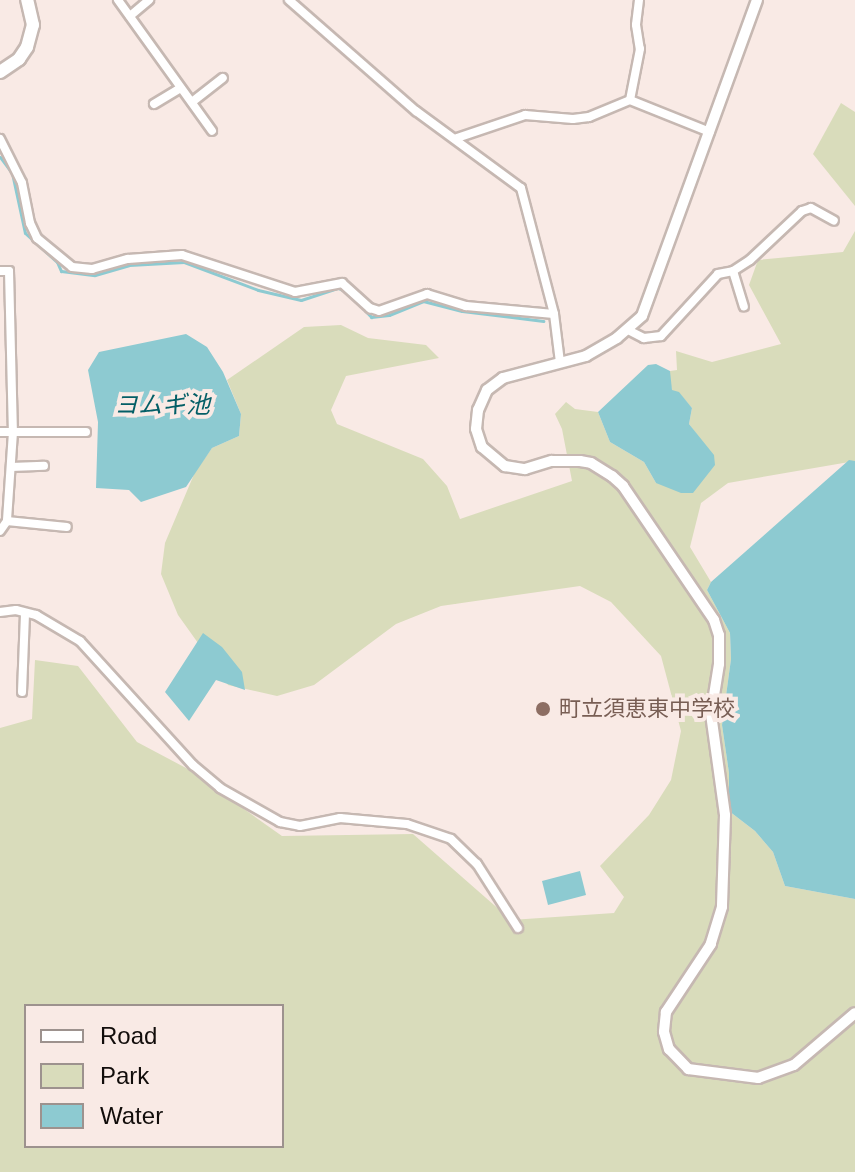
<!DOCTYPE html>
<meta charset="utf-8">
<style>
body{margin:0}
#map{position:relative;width:855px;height:1172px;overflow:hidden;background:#f9eae5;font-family:Arial,"Noto Sans JP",sans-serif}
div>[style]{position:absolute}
.green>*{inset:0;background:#d9dcbb}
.water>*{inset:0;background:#8dcad1}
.stream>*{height:3px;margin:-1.5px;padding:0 1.5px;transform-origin:1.5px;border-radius:1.5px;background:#8dcad1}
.roads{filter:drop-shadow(2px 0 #c6b8b2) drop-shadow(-2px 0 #c6b8b2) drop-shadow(0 2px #c6b8b2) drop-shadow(0 -2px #c6b8b2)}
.minor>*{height:8px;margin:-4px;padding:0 4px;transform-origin:4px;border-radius:4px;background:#fff}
.tertiary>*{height:10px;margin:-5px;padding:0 5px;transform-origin:5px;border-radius:5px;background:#fff}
.primary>*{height:12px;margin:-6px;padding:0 6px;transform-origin:6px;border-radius:6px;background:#fff}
.dots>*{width:22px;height:22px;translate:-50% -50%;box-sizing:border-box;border:4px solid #f9eae5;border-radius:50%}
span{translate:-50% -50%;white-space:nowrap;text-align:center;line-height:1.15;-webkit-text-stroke:8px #f9eae5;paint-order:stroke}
.education-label{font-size:22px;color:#785e54}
.left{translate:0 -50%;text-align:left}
.water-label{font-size:24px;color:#035e66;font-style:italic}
.legend{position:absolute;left:24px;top:1004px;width:260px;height:144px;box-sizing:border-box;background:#f9eae5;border:2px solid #9d928e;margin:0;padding:10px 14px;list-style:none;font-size:24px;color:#120d0b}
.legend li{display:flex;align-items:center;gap:16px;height:40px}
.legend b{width:40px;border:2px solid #9d928e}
</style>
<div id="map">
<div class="green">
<i style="clip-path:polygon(841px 103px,855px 112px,855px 206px,813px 154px)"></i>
<i style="clip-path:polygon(evenodd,855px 231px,855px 461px,728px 483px,701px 503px,690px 547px,711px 582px,707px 590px,730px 633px,731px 659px,722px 725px,729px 773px,729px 811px,755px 831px,773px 852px,785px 886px,855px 899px,855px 1172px,0 1172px,0 728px,32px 719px,35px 660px,78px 666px,137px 742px,186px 768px,282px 836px,413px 834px,511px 920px,614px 913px,624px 897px,600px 866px,649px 815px,671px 780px,681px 731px,661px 656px,611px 602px,580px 586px,441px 606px,396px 624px,314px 685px,277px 696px,228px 685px,178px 615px,161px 574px,165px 543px,195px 472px,212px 448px,239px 436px,241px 414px,227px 380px,304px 327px,341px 325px,368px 338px,426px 345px,439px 358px,346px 376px,331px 410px,337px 424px,423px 459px,447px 486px,460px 519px,572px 481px,562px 429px,555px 414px,566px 402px,575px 409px,598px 412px,610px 442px,644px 462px,656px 483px,710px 452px,689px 424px,692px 408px,679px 393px,672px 391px,669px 378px,670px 371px,677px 370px,676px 351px,712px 362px,781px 344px,749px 285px,758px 260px,843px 252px,855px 231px,26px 1006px,282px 1006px,282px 1146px,26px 1146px,26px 1006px)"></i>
</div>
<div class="water">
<i style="clip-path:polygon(186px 334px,207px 347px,223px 372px,241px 414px,239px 436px,212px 448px,186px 487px,141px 502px,129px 490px,96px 488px,98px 422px,88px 370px,99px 352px)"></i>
<i style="clip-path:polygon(656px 364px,670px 371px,672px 390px,679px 392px,692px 408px,689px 424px,714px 455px,715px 465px,693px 493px,681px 493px,656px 483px,644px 462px,610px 442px,598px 412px,648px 365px)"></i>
<i style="clip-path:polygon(849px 460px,855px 461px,855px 899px,785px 886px,773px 852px,755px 831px,729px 811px,729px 773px,722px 725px,731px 659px,730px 633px,707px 590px,711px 582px)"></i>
<i style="clip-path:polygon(203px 633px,222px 647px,242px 672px,245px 690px,216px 680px,189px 721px,165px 692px)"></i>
<i style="clip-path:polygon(580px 871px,586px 895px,548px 905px,542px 881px)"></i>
</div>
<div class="stream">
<i style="left:0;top:157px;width:20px;rotate:53deg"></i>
<i style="left:12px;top:173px;width:61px;rotate:77.8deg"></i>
<i style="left:25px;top:233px;width:43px;rotate:42.2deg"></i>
<i style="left:57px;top:262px;width:10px;rotate:66deg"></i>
<i style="left:61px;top:271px;width:34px;rotate:7deg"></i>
<i style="left:95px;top:275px;width:35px;rotate:-16deg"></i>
<i style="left:129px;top:265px;width:55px;rotate:-3.1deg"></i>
<i style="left:184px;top:262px;width:79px;rotate:20.7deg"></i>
<i style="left:258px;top:290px;width:44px;rotate:13.1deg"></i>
<i style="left:301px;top:300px;width:39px;rotate:-18deg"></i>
<i style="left:338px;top:288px;width:10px;rotate:24deg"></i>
<i style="left:352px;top:297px;width:28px;rotate:46deg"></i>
<i style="left:371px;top:317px;width:18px;rotate:-6deg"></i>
<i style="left:389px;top:315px;width:37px;rotate:-22deg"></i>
<i style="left:423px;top:301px;width:40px;rotate:14.4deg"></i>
<i style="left:462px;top:311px;width:82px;rotate:7deg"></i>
</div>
<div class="roads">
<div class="minor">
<i style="left:118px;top:0;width:161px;rotate:54.3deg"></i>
<i style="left:289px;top:0;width:169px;rotate:41.2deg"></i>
<i style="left:416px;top:111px;width:130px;rotate:36.3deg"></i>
<i style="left:521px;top:188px;width:130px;rotate:75.3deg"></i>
<i style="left:554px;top:314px;width:48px;rotate:82.9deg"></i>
<i style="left:639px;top:0;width:25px;rotate:97deg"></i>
<i style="left:636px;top:25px;width:24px;rotate:81deg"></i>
<i style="left:640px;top:49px;width:52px;rotate:101.1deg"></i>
<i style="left:630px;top:100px;width:86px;rotate:21.8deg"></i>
<i style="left:130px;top:16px;width:25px;rotate:-40deg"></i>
<i style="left:192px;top:102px;width:39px;rotate:-38deg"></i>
<i style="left:154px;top:104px;width:31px;rotate:-31deg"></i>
<i style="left:457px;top:138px;width:72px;rotate:-18.7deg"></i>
<i style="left:525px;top:115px;width:48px;rotate:4.8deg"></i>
<i style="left:573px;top:119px;width:16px;rotate:-7deg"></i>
<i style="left:589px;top:117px;width:44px;rotate:-22.5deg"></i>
<i style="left:0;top:139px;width:49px;rotate:63.4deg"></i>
<i style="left:22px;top:183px;width:41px;rotate:78.7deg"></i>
<i style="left:30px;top:223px;width:17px;rotate:65deg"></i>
<i style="left:37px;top:238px;width:45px;rotate:39.6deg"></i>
<i style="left:72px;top:267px;width:20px;rotate:6deg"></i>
<i style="left:92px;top:269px;width:37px;rotate:-16deg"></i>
<i style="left:128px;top:259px;width:54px;rotate:-4.2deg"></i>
<i style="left:182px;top:255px;width:119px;rotate:18.1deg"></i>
<i style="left:295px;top:292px;width:48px;rotate:-10.8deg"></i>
<i style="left:342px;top:283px;width:38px;rotate:42deg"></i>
<i style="left:370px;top:308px;width:9px;rotate:18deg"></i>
<i style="left:379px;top:311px;width:51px;rotate:-19.5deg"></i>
<i style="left:427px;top:294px;width:41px;rotate:17.1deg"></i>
<i style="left:466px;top:306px;width:88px;rotate:5.2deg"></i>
<i style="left:0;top:271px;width:9px"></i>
<i style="left:9px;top:271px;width:161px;rotate:88.6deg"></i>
<i style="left:13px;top:432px;width:89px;rotate:93.9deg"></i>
<i style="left:7px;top:521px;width:12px;rotate:125deg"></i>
<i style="left:733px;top:271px;width:37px;rotate:73deg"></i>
<i style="left:628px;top:330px;width:18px;rotate:27deg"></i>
<i style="left:644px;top:338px;width:17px;rotate:-7deg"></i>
<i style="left:661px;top:336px;width:84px;rotate:-47.4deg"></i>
<i style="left:718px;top:274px;width:15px;rotate:-11deg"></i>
<i style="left:733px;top:271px;width:20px;rotate:-33deg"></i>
<i style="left:750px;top:260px;width:71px;rotate:-43.3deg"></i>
<i style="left:802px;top:211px;width:9px;rotate:-18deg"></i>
<i style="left:811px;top:208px;width:26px;rotate:29deg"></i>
<i style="left:0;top:432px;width:86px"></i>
<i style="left:11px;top:467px;width:33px;rotate:-2deg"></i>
<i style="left:7px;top:521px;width:60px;rotate:5.7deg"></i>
<i style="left:0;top:612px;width:16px;rotate:-7deg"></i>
<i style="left:16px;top:610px;width:21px;rotate:14deg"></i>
<i style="left:36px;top:615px;width:51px;rotate:30.6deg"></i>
<i style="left:80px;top:641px;width:168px;rotate:47.7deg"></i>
<i style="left:193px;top:765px;width:35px;rotate:40deg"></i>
<i style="left:220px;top:788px;width:69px;rotate:29.5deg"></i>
<i style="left:280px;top:822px;width:20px;rotate:11deg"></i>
<i style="left:300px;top:826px;width:41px;rotate:-11.3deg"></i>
<i style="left:340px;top:818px;width:67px;rotate:5.1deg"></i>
<i style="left:407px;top:824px;width:46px;rotate:18.8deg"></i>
<i style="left:451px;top:839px;width:36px;rotate:44deg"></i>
<i style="left:477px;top:864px;width:76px;rotate:57.4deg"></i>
<i style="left:22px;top:692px;width:79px;rotate:-87.8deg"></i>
</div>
<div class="tertiary">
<i style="left:757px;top:0;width:336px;rotate:110deg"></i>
<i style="left:642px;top:316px;width:33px;rotate:139deg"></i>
<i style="left:617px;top:338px;width:36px;rotate:150deg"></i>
<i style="left:586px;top:356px;width:86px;rotate:165.2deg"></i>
<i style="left:503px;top:378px;width:20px;rotate:143deg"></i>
<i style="left:487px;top:390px;width:22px;rotate:114deg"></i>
<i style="left:478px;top:410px;width:19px;rotate:96deg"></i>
<i style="left:476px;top:429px;width:19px;rotate:72deg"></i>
<i style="left:482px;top:447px;width:30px;rotate:40deg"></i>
<i style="left:505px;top:466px;width:20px;rotate:9deg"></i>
<i style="left:525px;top:469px;width:28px;rotate:-17deg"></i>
<i style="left:552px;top:461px;width:28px"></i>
<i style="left:580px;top:461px;width:11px;rotate:10deg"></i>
<i style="left:591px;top:463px;width:25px;rotate:32deg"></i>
<i style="left:612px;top:476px;width:15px;rotate:42deg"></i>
<i style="left:623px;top:486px;width:162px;rotate:55.8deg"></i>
<i style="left:714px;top:620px;width:16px;rotate:72deg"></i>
<i style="left:719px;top:635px;width:29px;rotate:90deg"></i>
<i style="left:719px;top:664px;width:51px;rotate:99.1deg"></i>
<i style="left:711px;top:714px;width:102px;rotate:82.1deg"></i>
<i style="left:725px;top:815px;width:92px;rotate:91.9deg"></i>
<i style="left:722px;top:907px;width:39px;rotate:107deg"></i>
<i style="left:711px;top:944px;width:82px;rotate:123.5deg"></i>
<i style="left:666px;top:1012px;width:20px;rotate:96deg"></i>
<i style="left:664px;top:1032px;width:18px;rotate:74deg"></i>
<i style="left:669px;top:1049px;width:28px;rotate:46deg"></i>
<i style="left:688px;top:1069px;width:71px;rotate:7.3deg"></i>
<i style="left:758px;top:1078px;width:38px;rotate:-20deg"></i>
<i style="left:794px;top:1065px;width:80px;rotate:-40.4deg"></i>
</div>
<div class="primary">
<i style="left:0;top:72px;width:23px;rotate:-34deg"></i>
<i style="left:19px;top:59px;width:14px;rotate:-56deg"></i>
<i style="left:27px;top:47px;width:23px;rotate:-75deg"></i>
<i style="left:33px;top:25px;width:26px;rotate:-103deg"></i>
</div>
</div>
<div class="dots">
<i style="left:543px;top:709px;background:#8d6e63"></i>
</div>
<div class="education-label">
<span class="left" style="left:559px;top:709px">町立須恵東中学校</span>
</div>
<div class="water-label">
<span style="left:162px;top:405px">ヨムギ池</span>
</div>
<ul class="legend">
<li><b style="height:10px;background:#fff"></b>Road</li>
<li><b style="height:22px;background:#d9dcbb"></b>Park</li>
<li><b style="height:22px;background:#8dcad1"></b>Water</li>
</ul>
</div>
